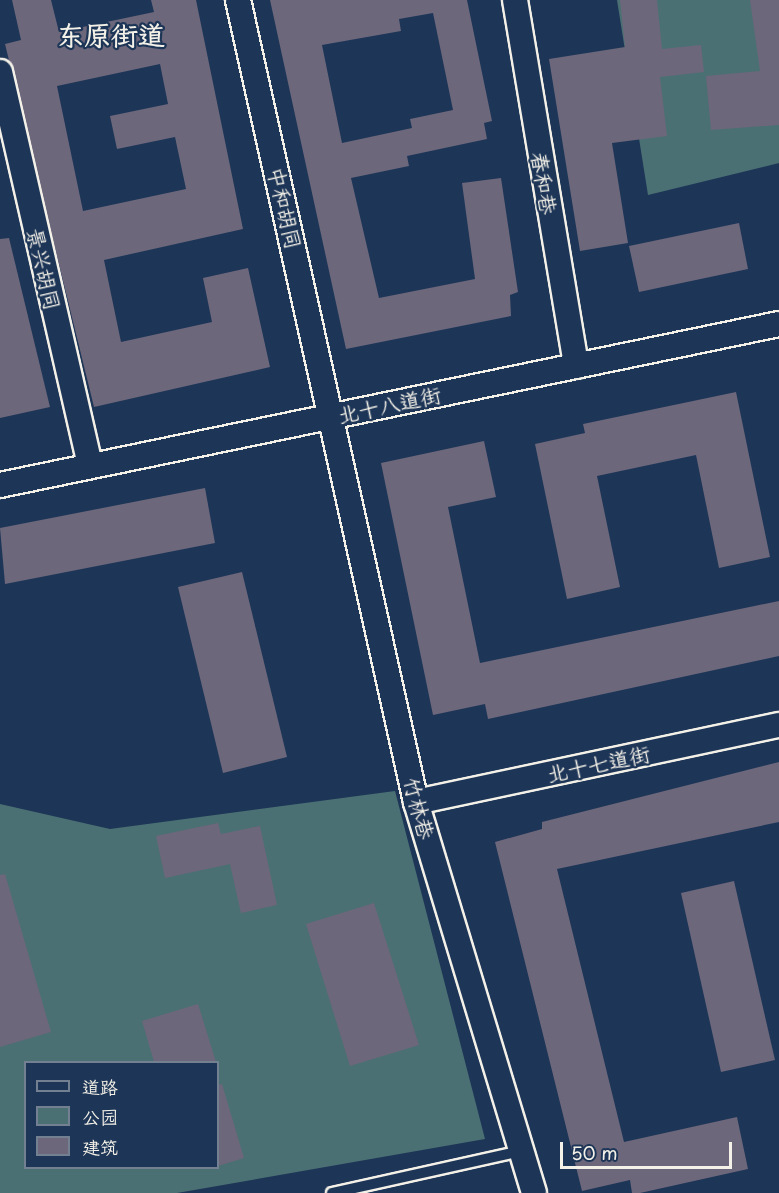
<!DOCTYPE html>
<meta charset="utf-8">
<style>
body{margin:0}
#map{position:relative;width:779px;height:1193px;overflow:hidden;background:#1d3557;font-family:"Playpen Sans","LXGW WenKai TC",sans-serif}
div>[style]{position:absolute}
.green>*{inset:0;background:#4b7073}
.building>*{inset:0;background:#6c677b}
.roads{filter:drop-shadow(2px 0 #f4f1e8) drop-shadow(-2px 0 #f4f1e8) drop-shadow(0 2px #f4f1e8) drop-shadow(0 -2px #f4f1e8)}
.service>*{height:10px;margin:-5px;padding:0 5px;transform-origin:5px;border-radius:5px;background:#1d3557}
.tertiary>*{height:24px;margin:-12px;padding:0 12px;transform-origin:12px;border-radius:12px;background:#1d3557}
span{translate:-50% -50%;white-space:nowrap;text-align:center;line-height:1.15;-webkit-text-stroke:4.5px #1d3557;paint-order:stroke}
.street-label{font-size:21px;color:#f4f1e8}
.district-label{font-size:27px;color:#f4f1e8;font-weight:700}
.legend{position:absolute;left:24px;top:1061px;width:195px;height:108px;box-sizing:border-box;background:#1d3557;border:2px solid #738091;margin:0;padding:8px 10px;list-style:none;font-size:18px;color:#f4f1e8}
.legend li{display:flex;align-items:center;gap:12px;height:30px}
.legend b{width:30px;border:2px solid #738091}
.scale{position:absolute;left:560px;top:1142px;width:172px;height:27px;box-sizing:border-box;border:3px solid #f4f1e8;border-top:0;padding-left:8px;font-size:18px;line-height:21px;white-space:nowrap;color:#f4f1e8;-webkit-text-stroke:4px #1d3557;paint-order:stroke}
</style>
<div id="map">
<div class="green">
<i style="clip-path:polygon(617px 0,779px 0,779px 163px,648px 195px)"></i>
<i style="clip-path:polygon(evenodd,395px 791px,485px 1139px,177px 1193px,0 1193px,0 804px,110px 829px,395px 791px,26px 1062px,218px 1062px,218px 1168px,26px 1168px,26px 1062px)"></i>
</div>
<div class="building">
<i style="clip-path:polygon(evenodd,12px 0,51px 0,59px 32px,154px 12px,151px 0,196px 0,243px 229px,104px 260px,121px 342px,212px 322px,203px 278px,248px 268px,270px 367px,94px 407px,5px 44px,21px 40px,12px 0,160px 64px,168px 104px,110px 116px,117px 149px,175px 137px,186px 189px,83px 211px,57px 86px,160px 64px)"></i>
<i style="clip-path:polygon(evenodd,270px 0,467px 0,492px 121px,484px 123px,487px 139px,407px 156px,409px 166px,351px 178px,379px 298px,475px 279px,462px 183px,501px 178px,518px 292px,510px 295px,511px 316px,346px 349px,270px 0,433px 13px,453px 110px,410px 119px,412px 128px,342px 143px,322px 45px,401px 31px,399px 19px,433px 13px)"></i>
<i style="clip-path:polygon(620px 0,657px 0,662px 49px,701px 45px,704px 72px,660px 77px,667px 136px,612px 143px,628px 243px,580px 251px,549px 59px,625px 47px)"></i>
<i style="clip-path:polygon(750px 0,779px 0,779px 125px,711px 130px,706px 76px,760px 71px)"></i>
<i style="clip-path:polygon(739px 223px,748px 269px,639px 292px,629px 246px)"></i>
<i style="clip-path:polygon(9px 238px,50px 407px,0 418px,0 239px)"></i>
<i style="clip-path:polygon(736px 392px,770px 557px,719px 568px,696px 455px,597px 476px,620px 587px,567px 599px,535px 444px,585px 433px,583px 424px)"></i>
<i style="clip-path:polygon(484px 441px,496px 497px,448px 507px,480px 663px,779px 601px,779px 656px,488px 719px,485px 704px,433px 715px,381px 463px)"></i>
<i style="clip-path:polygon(205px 488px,215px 543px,5px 584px,0 528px)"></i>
<i style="clip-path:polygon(242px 572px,287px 757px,223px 773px,178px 587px)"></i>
<i style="clip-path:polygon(779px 762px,779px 822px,557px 869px,624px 1142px,737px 1117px,748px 1169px,640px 1193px,632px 1193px,630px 1180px,582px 1191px,495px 842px,542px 829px,542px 822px)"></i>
<i style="clip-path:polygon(218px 823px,221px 834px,260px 826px,277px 905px,241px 913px,230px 864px,165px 878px,156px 836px)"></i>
<i style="clip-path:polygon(5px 874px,51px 1032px,0 1047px,0 875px)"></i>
<i style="clip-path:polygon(734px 881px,775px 1060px,721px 1072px,681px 893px)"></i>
<i style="clip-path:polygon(374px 903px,419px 1045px,350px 1066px,306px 924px)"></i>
<i style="clip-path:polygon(198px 1004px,216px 1062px,154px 1062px,142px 1021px)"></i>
<i style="clip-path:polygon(222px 1084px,244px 1158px,218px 1166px,218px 1085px)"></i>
</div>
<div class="roads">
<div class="service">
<i style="left:332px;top:1193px;width:195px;rotate:-12.5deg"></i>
</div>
<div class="tertiary">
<i style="left:238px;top:0;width:822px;rotate:77.49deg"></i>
<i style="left:416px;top:802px;width:408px;rotate:73.2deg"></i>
<i style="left:515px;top:0;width:371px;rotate:80.5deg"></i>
<i style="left:0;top:72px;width:404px;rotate:77.1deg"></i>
<i style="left:0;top:485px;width:795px;rotate:-11.68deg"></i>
<i style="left:416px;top:802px;width:371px;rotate:-12deg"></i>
</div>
</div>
<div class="street-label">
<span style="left:545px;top:183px;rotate:81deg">春和巷</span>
<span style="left:286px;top:208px;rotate:77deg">中和胡同</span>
<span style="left:45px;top:269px;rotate:77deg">景兴胡同</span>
<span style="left:389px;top:404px;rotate:-12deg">北十八道街</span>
<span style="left:598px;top:763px;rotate:-12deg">北十七道街</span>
<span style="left:420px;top:808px;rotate:75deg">竹林巷</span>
</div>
<div class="district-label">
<span style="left:111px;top:34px">东原街道</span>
</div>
<ul class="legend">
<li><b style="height:8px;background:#1d3557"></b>道路</li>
<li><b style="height:16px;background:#4b7073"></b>公园</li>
<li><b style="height:16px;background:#6c677b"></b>建筑</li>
</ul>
<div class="scale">50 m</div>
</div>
